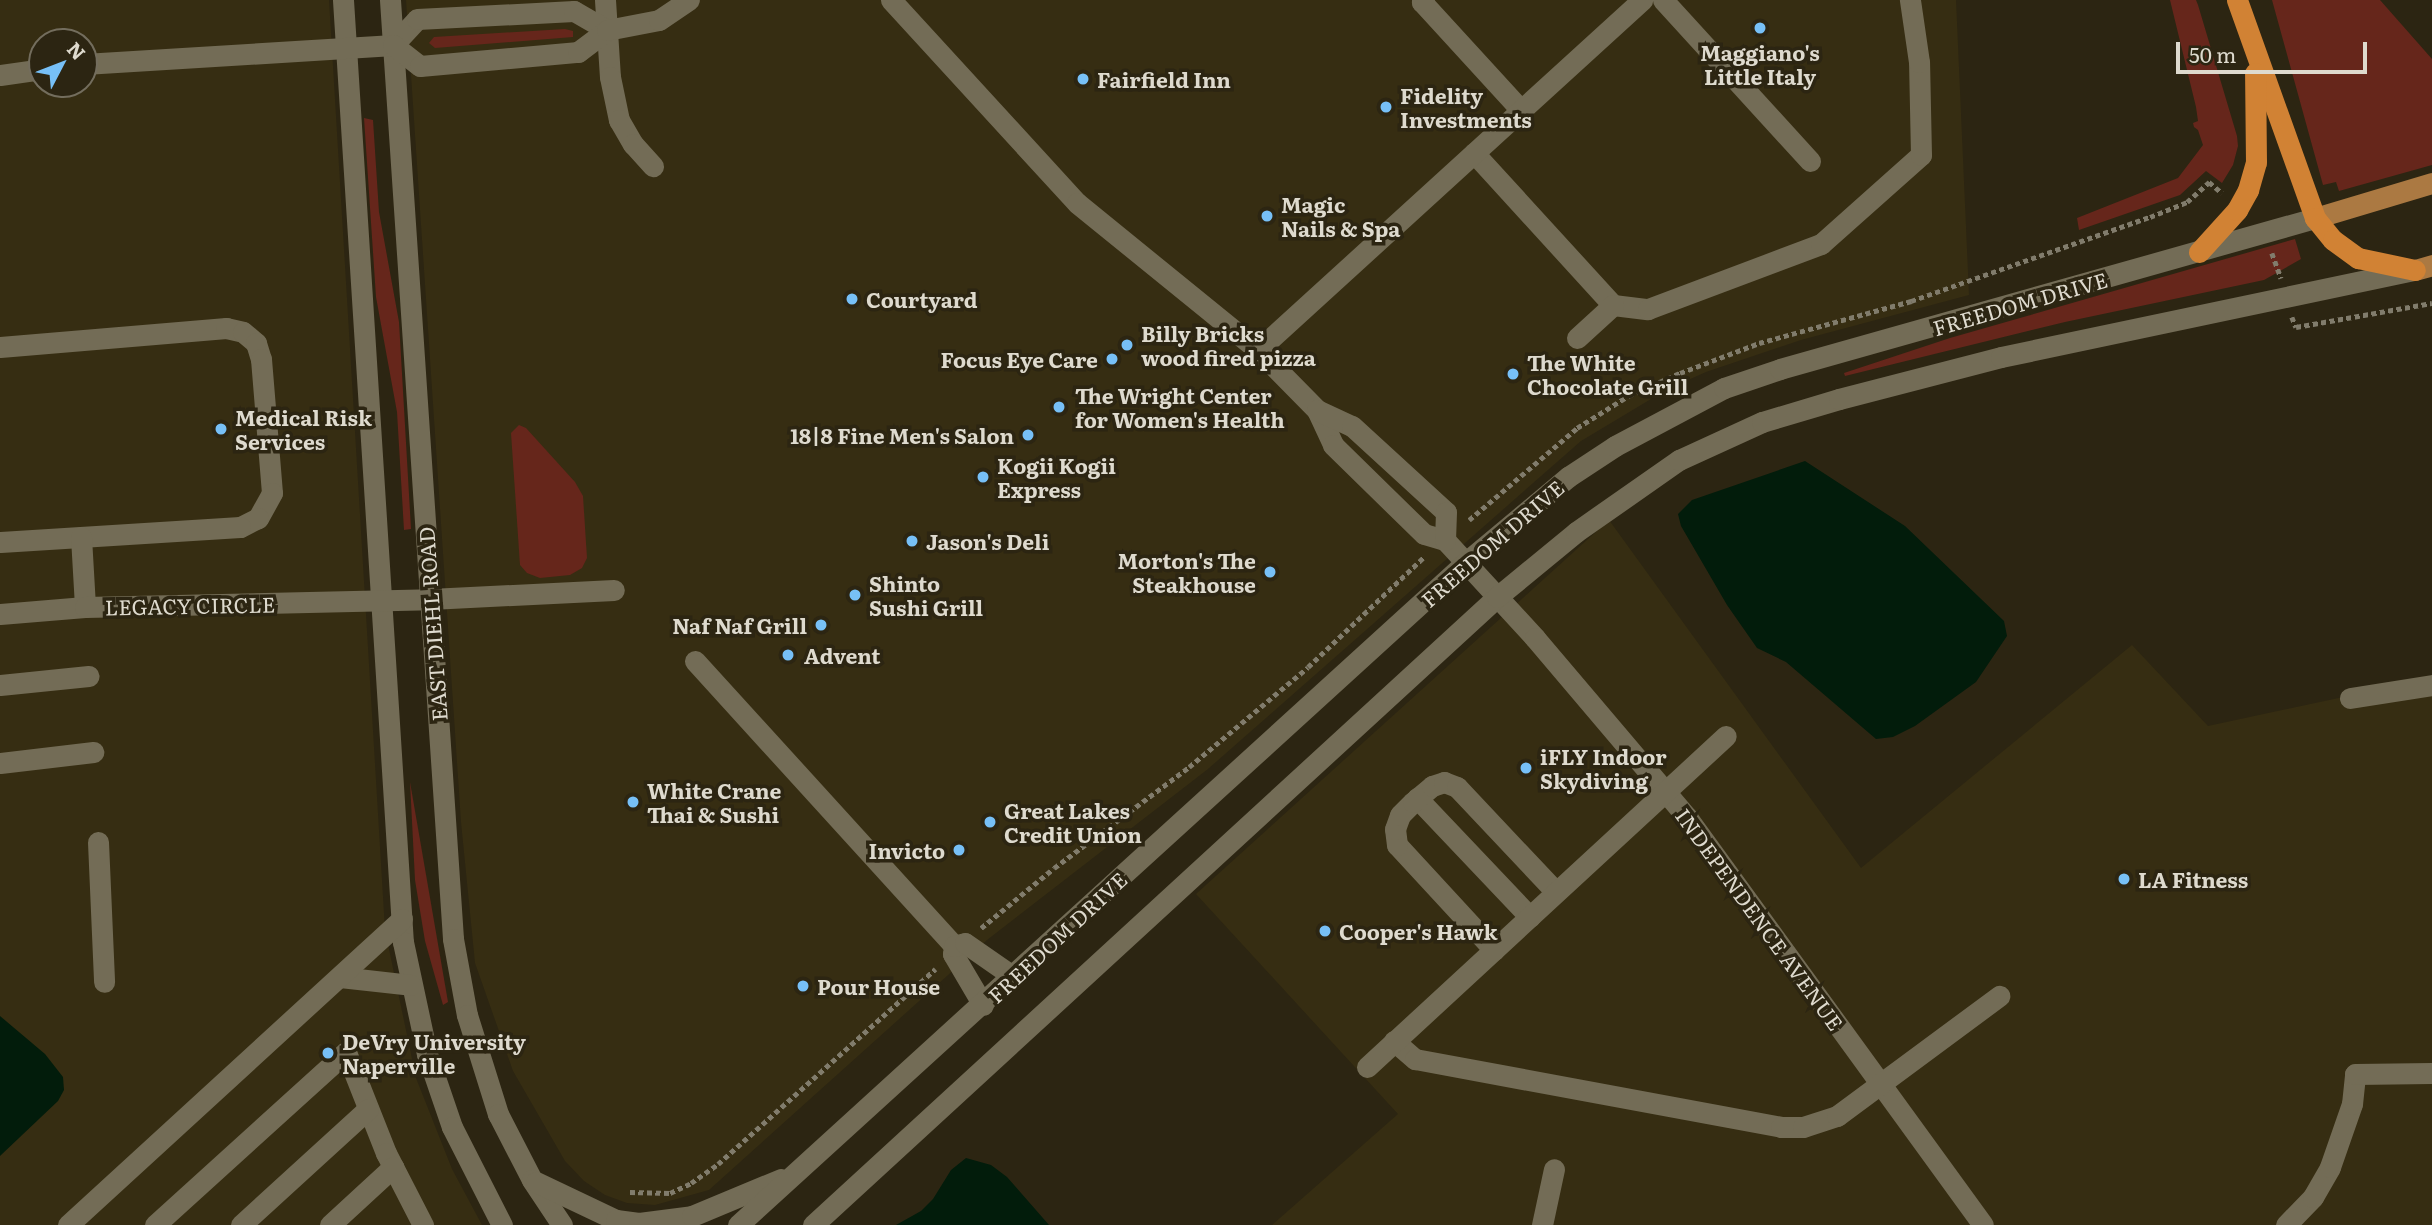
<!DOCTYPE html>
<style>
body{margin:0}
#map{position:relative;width:2432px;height:1225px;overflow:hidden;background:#2c2512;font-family:Literata,serif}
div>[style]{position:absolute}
.built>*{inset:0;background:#362d12}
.green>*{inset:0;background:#66261b}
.water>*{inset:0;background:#021c0b}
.path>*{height:4.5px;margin-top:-2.25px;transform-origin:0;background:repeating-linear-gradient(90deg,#817c6c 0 5px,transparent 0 8.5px)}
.minor>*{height:21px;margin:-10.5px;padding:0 10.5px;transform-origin:10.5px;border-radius:10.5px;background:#736c56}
.major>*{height:21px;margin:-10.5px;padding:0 10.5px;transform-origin:10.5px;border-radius:10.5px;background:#ab7942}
.highway>*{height:21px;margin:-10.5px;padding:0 10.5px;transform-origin:10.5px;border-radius:10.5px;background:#d18234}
.dots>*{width:19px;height:19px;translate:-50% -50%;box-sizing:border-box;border:4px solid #2c2512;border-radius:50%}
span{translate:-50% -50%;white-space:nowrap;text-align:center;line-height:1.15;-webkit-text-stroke:7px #2c2512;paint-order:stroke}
.poi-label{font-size:21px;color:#dedace;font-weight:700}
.left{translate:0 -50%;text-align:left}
.right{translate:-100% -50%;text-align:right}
.street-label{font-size:21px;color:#dedace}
.north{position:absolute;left:28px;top:28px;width:70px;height:70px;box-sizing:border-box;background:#2c2512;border:2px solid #736d5d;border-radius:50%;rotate:48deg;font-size:19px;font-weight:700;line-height:28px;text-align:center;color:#dedace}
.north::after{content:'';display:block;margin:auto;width:24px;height:32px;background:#77c0f7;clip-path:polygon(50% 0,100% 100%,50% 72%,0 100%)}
.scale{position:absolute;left:2176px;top:42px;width:191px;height:32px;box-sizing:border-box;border:4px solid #dedace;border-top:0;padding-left:9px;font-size:21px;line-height:24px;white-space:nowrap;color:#dedace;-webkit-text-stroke:5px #2c2512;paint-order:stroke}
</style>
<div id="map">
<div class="built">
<i style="clip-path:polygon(evenodd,0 0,329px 0,385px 930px,416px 1078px,452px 1169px,482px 1225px,0 1225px,0 0,42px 42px,84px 42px,84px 84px,42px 84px,42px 42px)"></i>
<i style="clip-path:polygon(406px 0,1956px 0,1969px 295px,1801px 340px,1706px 372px,1666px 390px,1581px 441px,1208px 769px,987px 940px,709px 1190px,655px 1205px,627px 1203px,605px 1195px,584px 1181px,565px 1161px,513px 1071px,475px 963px,461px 822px)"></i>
<i style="clip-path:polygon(1609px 520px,1861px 868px,2132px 645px,2208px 726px,2432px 678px,2432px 1225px,1272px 1225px,1398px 1114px,1196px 894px)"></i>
</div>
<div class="green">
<i style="clip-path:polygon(2170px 0,2196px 0,2198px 5px,2237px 136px,2238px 146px,2233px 165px,2222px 183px,2206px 171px,2180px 195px,2079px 230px,2077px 218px,2178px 178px,2203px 145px,2198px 130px,2194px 127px,2193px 123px,2198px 121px,2196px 107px)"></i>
<i style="clip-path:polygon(2272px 0,2380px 0,2432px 59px,2432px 165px,2339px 191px,2336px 182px,2323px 185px)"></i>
<i style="clip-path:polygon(565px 29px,573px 31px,573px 37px,435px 48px,429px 43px,434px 37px)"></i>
<i style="clip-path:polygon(364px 118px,373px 120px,379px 212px,399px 322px,411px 529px,404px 530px,397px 412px,376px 297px)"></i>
<i style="clip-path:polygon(2295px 239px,2301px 259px,2264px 280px,2065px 322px,1845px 376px,1844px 373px,1950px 338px)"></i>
<i style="clip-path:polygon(519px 425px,526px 428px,575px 482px,583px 496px,587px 558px,582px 568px,570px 575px,540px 578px,527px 573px,520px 565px,511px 433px)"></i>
<i style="clip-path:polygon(410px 782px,448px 1002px,443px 1005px,425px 941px,415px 880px)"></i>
</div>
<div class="water">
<i style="clip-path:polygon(1805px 461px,1905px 526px,2004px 621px,2007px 636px,1976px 682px,1915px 726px,1893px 737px,1876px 739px,1786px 662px,1757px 648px,1727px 605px,1681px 526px,1678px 514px,1692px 500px)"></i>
<i style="clip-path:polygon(0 1016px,45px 1054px,63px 1077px,64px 1090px,58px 1101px,0 1156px)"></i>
<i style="clip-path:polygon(966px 1158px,991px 1165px,1007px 1177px,1049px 1225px,896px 1225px,921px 1211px,933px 1199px,951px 1170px)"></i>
</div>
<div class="path">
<i style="left:2272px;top:253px;width:27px;rotate:70deg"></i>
<i style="left:2292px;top:317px;width:11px;rotate:68deg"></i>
<i style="left:2296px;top:327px;width:138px;rotate:-10deg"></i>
<i style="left:1469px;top:520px;width:142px;rotate:-40.4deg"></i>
<i style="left:1577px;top:428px;width:60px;rotate:-32.1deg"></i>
<i style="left:1628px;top:396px;width:57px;rotate:-23.9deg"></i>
<i style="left:1680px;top:373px;width:85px;rotate:-20.8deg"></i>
<i style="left:1759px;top:343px;width:158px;rotate:-15.4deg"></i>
<i style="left:1911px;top:301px;width:253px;rotate:-19.4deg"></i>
<i style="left:2150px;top:217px;width:40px;rotate:-22deg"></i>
<i style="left:2187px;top:202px;width:30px;rotate:-42deg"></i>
<i style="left:2209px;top:182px;width:17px;rotate:40deg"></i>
<i style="left:981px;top:928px;width:94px;rotate:-39.4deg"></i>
<i style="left:1054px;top:868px;width:169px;rotate:-36.8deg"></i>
<i style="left:1189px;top:767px;width:155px;rotate:-40deg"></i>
<i style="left:1308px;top:667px;width:160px;rotate:-43.5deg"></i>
<i style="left:630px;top:1192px;width:40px;rotate:1.4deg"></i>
<i style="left:670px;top:1193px;width:23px;rotate:-25deg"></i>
<i style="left:691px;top:1183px;width:33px;rotate:-35deg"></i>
<i style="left:718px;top:1164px;width:292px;rotate:-41.9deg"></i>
</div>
<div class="minor">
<i style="left:343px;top:0;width:944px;rotate:86.36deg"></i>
<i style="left:403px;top:942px;width:115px;rotate:77.9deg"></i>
<i style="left:427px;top:1054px;width:77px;rotate:71.1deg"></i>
<i style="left:452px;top:1127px;width:110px;rotate:63deg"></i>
<i style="left:390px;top:0;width:941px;rotate:86.16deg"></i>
<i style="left:453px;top:939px;width:77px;rotate:79.6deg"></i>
<i style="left:467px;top:1015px;width:104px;rotate:72.6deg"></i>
<i style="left:498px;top:1114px;width:74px;rotate:62.7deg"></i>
<i style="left:532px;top:1180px;width:54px;rotate:56.3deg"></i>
<i style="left:605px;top:0;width:77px;rotate:86.3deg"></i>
<i style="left:610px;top:77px;width:44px;rotate:78.2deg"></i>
<i style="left:619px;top:120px;width:28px;rotate:60deg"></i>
<i style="left:633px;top:144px;width:30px;rotate:48deg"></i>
<i style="left:891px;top:0;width:275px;rotate:47.5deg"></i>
<i style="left:1077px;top:203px;width:233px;rotate:39.1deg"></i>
<i style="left:1258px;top:350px;width:84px;rotate:45.5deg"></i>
<i style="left:1317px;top:410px;width:38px;rotate:65deg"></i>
<i style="left:1333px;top:445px;width:127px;rotate:44.4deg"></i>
<i style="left:1424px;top:534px;width:22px;rotate:16deg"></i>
<i style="left:1445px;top:540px;width:133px;rotate:47.4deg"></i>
<i style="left:1535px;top:638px;width:233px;rotate:49.7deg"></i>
<i style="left:1686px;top:816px;width:505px;rotate:54.01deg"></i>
<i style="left:1424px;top:0;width:3px;rotate:135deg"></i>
<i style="left:1422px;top:2px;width:147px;rotate:47.5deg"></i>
<i style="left:1663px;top:0;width:218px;rotate:47.6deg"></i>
<i style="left:393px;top:45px;width:35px;rotate:-47deg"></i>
<i style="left:417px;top:19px;width:157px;rotate:-2.9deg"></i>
<i style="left:574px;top:11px;width:38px;rotate:30deg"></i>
<i style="left:84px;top:64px;width:310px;rotate:-3.5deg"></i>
<i style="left:393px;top:45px;width:34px;rotate:38deg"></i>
<i style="left:420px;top:66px;width:159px;rotate:-5.1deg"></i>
<i style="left:578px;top:52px;width:36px;rotate:-37deg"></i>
<i style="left:607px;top:30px;width:53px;rotate:-10.9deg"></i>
<i style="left:659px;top:20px;width:36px;rotate:-34deg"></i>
<i style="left:0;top:75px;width:42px;rotate:-8.1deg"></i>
<i style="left:1474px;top:153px;width:206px;rotate:47.6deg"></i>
<i style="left:1613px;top:305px;width:35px;rotate:7deg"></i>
<i style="left:1648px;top:309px;width:185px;rotate:-20.6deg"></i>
<i style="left:1821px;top:244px;width:134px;rotate:-41.7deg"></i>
<i style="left:1921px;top:155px;width:93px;rotate:-91.2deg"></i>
<i style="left:1919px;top:62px;width:63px;rotate:-98.3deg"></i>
<i style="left:1577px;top:338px;width:49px;rotate:-42.5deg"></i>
<i style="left:0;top:347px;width:227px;rotate:-4.8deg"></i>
<i style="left:226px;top:328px;width:17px;rotate:13deg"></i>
<i style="left:243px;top:332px;width:17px;rotate:40deg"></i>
<i style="left:256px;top:343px;width:17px;rotate:73deg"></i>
<i style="left:261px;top:359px;width:134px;rotate:85.3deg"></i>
<i style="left:272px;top:493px;width:29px;rotate:119deg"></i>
<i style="left:258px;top:518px;width:20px;rotate:153deg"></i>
<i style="left:240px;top:527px;width:240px;rotate:176.4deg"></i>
<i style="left:1258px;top:350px;width:520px;rotate:-42.35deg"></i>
<i style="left:1317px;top:410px;width:38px;rotate:25deg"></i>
<i style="left:1352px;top:426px;width:127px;rotate:42.5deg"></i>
<i style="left:1446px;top:512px;width:28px;rotate:92deg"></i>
<i style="left:81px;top:537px;width:70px;rotate:86.7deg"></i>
<i style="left:0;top:614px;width:85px;rotate:-4.7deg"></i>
<i style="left:85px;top:607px;width:345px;rotate:-1.3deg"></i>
<i style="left:430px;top:599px;width:184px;rotate:-2.8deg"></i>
<i style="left:695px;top:661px;width:385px;rotate:47.7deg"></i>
<i style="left:954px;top:946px;width:8px;rotate:97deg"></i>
<i style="left:953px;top:954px;width:59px;rotate:59.5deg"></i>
<i style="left:0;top:685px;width:89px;rotate:-5.8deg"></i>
<i style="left:2350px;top:698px;width:83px;rotate:-9deg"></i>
<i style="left:0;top:763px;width:94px;rotate:-6.7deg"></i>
<i style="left:1417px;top:798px;width:164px;rotate:46.5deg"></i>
<i style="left:98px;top:842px;width:140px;rotate:87.5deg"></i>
<i style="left:954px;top:946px;width:11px;rotate:-15deg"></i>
<i style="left:965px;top:943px;width:60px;rotate:34.8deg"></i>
<i style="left:1494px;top:950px;width:143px;rotate:-132.7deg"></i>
<i style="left:1397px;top:845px;width:16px;rotate:-97deg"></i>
<i style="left:1395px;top:829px;width:15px;rotate:-70deg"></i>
<i style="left:1400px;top:815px;width:18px;rotate:-45deg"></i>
<i style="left:1413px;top:802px;width:25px;rotate:-40deg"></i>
<i style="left:1432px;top:786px;width:13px;rotate:-18deg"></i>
<i style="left:1444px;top:782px;width:14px;rotate:21deg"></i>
<i style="left:1457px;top:787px;width:144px;rotate:46.7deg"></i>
<i style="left:340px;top:977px;width:71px;rotate:6.4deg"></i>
<i style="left:1394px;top:1041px;width:28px;rotate:41deg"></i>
<i style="left:1415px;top:1059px;width:372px;rotate:10.5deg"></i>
<i style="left:1781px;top:1127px;width:22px"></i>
<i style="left:1803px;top:1127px;width:36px;rotate:-18deg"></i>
<i style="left:1837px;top:1116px;width:202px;rotate:-36.5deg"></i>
<i style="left:1367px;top:1067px;width:488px;rotate:-42.7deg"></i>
<i style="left:536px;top:1182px;width:89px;rotate:25.4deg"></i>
<i style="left:616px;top:1220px;width:23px;rotate:7deg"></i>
<i style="left:639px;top:1223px;width:53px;rotate:-7.5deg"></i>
<i style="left:692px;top:1216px;width:96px;rotate:-22.6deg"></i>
<i style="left:68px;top:1225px;width:453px;rotate:-42.5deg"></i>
<i style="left:155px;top:1225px;width:258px;rotate:-42.2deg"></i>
<i style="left:346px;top:1052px;width:109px;rotate:68.4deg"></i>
<i style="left:386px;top:1153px;width:81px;rotate:62.8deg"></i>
<i style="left:241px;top:1225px;width:172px;rotate:-42.4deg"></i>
<i style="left:330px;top:1225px;width:86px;rotate:-42.6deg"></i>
<i style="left:738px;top:1225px;width:985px;rotate:-42.32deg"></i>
<i style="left:1466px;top:562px;width:133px;rotate:-39.8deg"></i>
<i style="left:1568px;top:477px;width:56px;rotate:-33.4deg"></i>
<i style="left:1615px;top:446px;width:123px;rotate:-28deg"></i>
<i style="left:1724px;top:388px;width:59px;rotate:-18.7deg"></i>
<i style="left:1780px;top:369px;width:556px;rotate:-15.76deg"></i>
<i style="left:813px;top:1225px;width:929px;rotate:-42.56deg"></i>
<i style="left:1497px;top:597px;width:102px;rotate:-39.4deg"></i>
<i style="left:1576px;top:532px;width:126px;rotate:-35deg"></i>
<i style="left:1679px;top:460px;width:91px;rotate:-24.6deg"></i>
<i style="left:1762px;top:422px;width:80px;rotate:-16.6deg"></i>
<i style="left:1839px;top:399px;width:167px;rotate:-14.5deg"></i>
<i style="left:2001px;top:357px;width:423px;rotate:-11.9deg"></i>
<i style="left:1542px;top:1225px;width:57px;rotate:-77.9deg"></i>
<i style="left:2286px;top:1225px;width:39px;rotate:-46deg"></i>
<i style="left:2313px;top:1197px;width:34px;rotate:-60deg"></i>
<i style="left:2330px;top:1167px;width:67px;rotate:-70.8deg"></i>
<i style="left:2352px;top:1104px;width:30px;rotate:-84deg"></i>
<i style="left:2355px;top:1074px;width:77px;rotate:-0.7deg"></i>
</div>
<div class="major">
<i style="left:2315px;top:218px;width:122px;rotate:-16.7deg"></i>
<i style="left:2415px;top:270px;width:18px;rotate:-16deg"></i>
</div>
<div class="highway">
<i style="left:2237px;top:0;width:232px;rotate:70.3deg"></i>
<i style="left:2315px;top:218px;width:28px;rotate:51deg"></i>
<i style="left:2333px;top:240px;width:31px;rotate:36deg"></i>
<i style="left:2358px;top:258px;width:58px;rotate:11.9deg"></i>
<i style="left:2199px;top:252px;width:57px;rotate:-47.9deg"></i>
<i style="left:2237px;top:210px;width:23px;rotate:-61deg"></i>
<i style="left:2248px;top:190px;width:29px;rotate:-74deg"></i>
<i style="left:2256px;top:162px;width:89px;rotate:-90.6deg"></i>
</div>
<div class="dots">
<i style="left:1760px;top:28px;background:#77c0f7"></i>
<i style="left:1083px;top:79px;background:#77c0f7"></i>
<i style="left:1386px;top:107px;background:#77c0f7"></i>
<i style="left:1267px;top:216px;background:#77c0f7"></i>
<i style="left:852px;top:299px;background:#77c0f7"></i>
<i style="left:1127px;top:345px;background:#77c0f7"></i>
<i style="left:1112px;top:359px;background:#77c0f7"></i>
<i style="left:1513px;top:374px;background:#77c0f7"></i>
<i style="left:1059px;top:407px;background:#77c0f7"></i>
<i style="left:221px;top:429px;background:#77c0f7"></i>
<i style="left:1028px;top:435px;background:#77c0f7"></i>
<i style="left:983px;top:477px;background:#77c0f7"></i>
<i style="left:912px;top:541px;background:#77c0f7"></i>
<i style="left:1270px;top:572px;background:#77c0f7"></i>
<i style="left:855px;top:595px;background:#77c0f7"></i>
<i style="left:821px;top:625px;background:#77c0f7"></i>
<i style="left:788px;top:655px;background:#77c0f7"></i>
<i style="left:1526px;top:768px;background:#77c0f7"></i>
<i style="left:633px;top:802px;background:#77c0f7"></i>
<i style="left:990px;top:822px;background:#77c0f7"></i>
<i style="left:959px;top:850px;background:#77c0f7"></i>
<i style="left:2124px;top:879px;background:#77c0f7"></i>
<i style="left:1325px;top:931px;background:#77c0f7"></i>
<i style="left:803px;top:986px;background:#77c0f7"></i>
<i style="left:328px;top:1053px;background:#77c0f7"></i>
</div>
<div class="poi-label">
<span style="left:1760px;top:64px">Maggiano's<br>Little Italy</span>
<span class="left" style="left:1097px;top:79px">Fairfield Inn</span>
<span class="left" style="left:1400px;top:107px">Fidelity<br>Investments</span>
<span class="left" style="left:1281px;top:216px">Magic<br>Nails &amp; Spa</span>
<span class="left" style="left:866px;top:299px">Courtyard</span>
<span class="left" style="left:1141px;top:345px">Billy Bricks<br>wood fired pizza</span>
<span class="right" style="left:1098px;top:359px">Focus Eye Care</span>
<span class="left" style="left:1527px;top:374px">The White<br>Chocolate Grill</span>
<span class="left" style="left:1075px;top:407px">The Wright Center<br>for Women's Health</span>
<span class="left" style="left:235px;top:429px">Medical Risk<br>Services</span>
<span class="right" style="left:1014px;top:435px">18|8 Fine Men's Salon</span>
<span class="left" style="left:997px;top:477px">Kogii Kogii<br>Express</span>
<span class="left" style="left:926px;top:541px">Jason's Deli</span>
<span class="right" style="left:1256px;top:572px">Morton's The<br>Steakhouse</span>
<span class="left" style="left:869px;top:595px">Shinto<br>Sushi Grill</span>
<span class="right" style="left:807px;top:625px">Naf Naf Grill</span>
<span class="left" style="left:804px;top:655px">Advent</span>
<span class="left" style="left:1540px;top:768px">iFLY Indoor<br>Skydiving</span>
<span class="left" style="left:647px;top:802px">White Crane<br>Thai &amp; Sushi</span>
<span class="left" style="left:1004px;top:822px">Great Lakes<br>Credit Union</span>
<span class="right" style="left:945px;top:850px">Invicto</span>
<span class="left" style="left:2138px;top:879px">LA Fitness</span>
<span class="left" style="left:1339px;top:931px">Cooper's Hawk</span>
<span class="left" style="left:817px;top:986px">Pour House</span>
<span class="left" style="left:342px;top:1053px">DeVry University<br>Naperville</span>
</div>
<div class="street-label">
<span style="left:2020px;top:303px;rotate:-16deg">FREEDOM DRIVE</span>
<span style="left:1492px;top:543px;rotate:-41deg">FREEDOM DRIVE</span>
<span style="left:190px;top:605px;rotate:-1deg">LEGACY CIRCLE</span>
<span style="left:432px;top:624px;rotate:-94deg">EAST DIEHL ROAD</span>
<span style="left:1760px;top:919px;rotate:54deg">INDEPENDENCE AVENUE</span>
<span style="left:1057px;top:937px;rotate:-43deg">FREEDOM DRIVE</span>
</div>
<div class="north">N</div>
<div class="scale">50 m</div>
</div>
